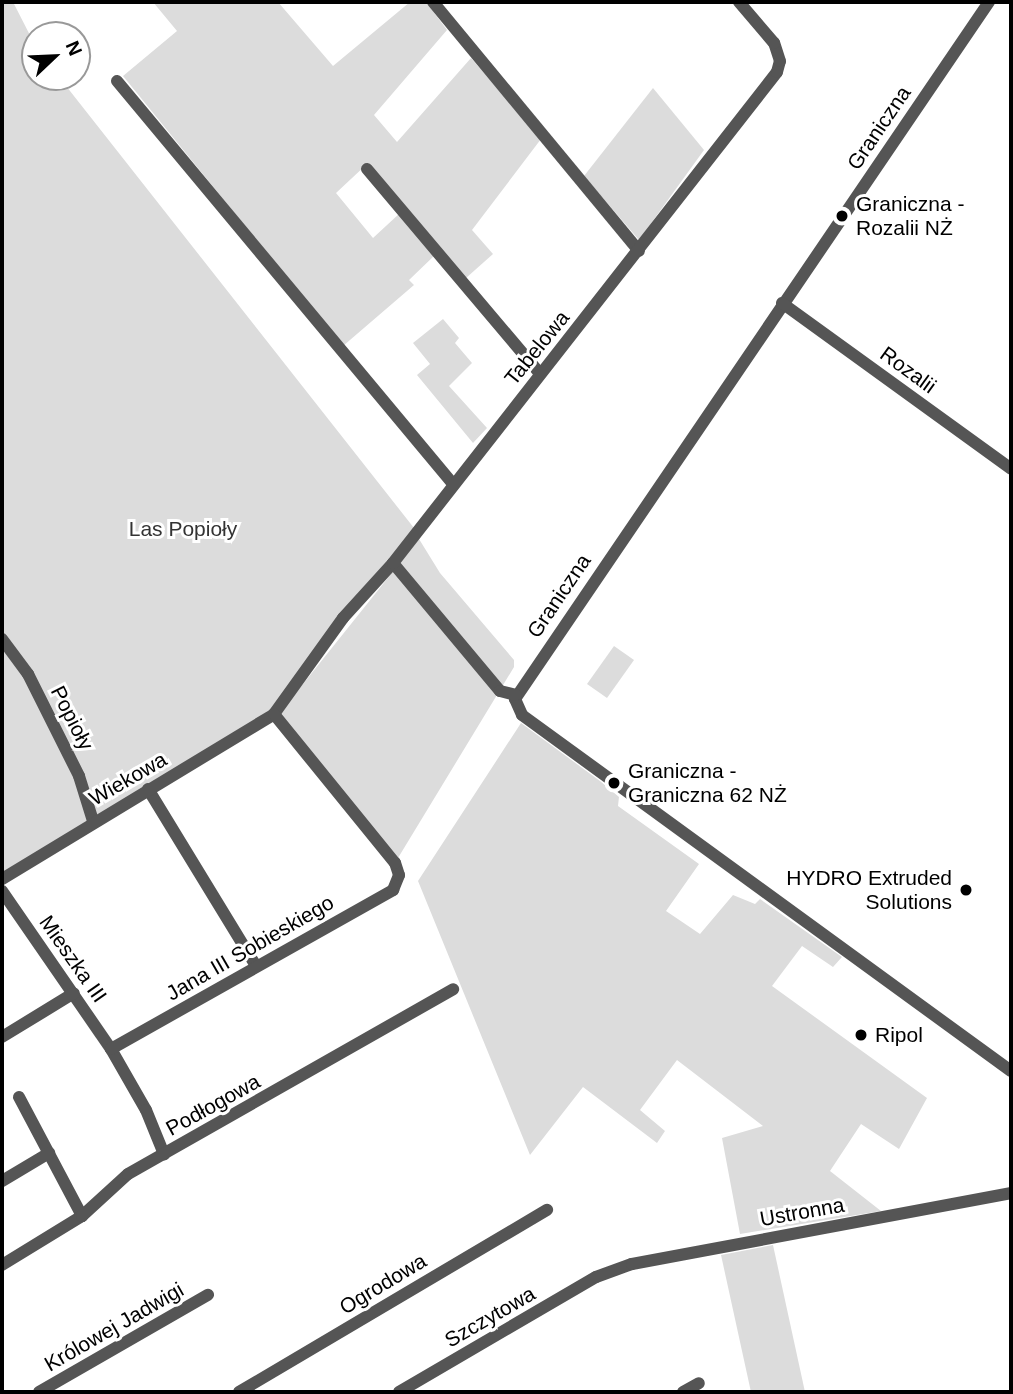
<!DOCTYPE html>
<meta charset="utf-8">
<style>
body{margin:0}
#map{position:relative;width:1013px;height:1394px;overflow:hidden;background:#fff;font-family:Arial,sans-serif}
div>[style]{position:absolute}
.green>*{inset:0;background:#dcdcdc}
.minor>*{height:12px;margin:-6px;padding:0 6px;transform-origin:6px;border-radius:6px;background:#555}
.dots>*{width:19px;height:19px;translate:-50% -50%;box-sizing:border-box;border:4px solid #fff;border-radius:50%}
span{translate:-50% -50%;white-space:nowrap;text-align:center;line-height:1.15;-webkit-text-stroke:6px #fff;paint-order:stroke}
.street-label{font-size:21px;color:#000}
.poi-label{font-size:21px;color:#000}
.left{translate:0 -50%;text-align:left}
.right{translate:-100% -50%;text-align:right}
.park-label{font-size:21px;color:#333}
.frame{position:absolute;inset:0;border:4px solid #000;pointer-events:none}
.north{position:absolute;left:21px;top:21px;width:70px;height:70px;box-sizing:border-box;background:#fff;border:2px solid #999;border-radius:50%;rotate:67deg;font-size:19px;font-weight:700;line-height:28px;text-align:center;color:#000}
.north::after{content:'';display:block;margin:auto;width:24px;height:32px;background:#000;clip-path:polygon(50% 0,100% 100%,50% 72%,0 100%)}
</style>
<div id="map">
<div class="green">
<i style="clip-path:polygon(2px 2px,13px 2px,35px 45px,35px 77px,59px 77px,414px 528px,279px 712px,2px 882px)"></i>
<i style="clip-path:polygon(153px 2px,278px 2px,333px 66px,410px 2px,426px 2px,447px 30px,374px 115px,397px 142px,471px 58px,541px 139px,472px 230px,493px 254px,466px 278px,367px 164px,336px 193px,373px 238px,400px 213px,435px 255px,409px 280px,414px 285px,343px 346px,123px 76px,177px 31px)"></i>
<i style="clip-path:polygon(653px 88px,704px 150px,639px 240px,584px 176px)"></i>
<i style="clip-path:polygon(443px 319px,459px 338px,455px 343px,472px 363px,449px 386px,487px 428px,473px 443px,417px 375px,430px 364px,413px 343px)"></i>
<i style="clip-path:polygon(419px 539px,440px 573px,514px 660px,514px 667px,398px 858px,279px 714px)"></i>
<i style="clip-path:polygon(614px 646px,634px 660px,607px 698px,587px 684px)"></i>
<i style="clip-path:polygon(521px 723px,600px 781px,619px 797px,618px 806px,699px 864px,666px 911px,700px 934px,733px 895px,755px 904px,760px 899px,842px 957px,833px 967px,802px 946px,772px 986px,927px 1098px,899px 1149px,861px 1124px,830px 1171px,881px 1211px,740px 1234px,722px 1138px,763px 1126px,677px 1060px,640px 1110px,665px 1131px,657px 1143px,583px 1087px,530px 1155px,418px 881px)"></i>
<i style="clip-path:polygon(773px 1245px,805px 1392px,751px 1392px,721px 1255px)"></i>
</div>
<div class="minor">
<i style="left:433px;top:2px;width:323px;rotate:50.4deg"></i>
<i style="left:989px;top:2px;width:843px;rotate:124.22deg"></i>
<i style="left:515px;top:699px;width:17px;rotate:66deg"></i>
<i style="left:522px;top:715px;width:605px;rotate:36.06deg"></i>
<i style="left:117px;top:81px;width:525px;rotate:50.18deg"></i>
<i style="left:367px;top:169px;width:268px;rotate:49.8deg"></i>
<i style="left:782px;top:303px;width:283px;rotate:35.9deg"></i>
<i style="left:393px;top:563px;width:167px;rotate:50.1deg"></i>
<i style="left:500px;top:691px;width:16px;rotate:14deg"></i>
<i style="left:2px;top:639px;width:44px;rotate:53.4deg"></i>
<i style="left:28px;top:674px;width:114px;rotate:63.4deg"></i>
<i style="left:79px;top:776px;width:47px;rotate:72.7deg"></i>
<i style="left:148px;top:789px;width:207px;rotate:58.6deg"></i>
<i style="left:2px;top:879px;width:318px;rotate:-31.2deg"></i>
<i style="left:274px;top:714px;width:118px;rotate:-54.3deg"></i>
<i style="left:343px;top:618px;width:74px;rotate:-47.7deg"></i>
<i style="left:393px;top:563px;width:623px;rotate:-51.97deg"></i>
<i style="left:777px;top:72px;width:11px;rotate:-75deg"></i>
<i style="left:780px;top:61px;width:19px;rotate:-108deg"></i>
<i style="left:774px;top:43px;width:54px;rotate:-130.5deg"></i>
<i style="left:2px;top:891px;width:192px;rotate:55.4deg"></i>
<i style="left:111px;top:1049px;width:70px;rotate:60.2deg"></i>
<i style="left:146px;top:1110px;width:48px;rotate:67.8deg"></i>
<i style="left:2px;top:1037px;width:84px;rotate:-31.4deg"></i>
<i style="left:111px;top:1049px;width:324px;rotate:-29.4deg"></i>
<i style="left:393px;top:890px;width:16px;rotate:-68deg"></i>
<i style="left:399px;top:875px;width:13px;rotate:-108deg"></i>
<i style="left:395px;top:863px;width:192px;rotate:-129.1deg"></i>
<i style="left:19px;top:1097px;width:135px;rotate:62.1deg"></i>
<i style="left:2px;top:1181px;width:55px;rotate:-30.8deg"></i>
<i style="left:2px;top:1265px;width:94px;rotate:-31.5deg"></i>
<i style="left:82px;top:1216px;width:62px;rotate:-42.4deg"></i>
<i style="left:128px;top:1174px;width:374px;rotate:-29.6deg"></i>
<i style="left:39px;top:1392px;width:195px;rotate:-29.9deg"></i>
<i style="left:239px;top:1392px;width:358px;rotate:-30.6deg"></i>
<i style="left:399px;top:1392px;width:228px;rotate:-30.3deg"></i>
<i style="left:596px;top:1277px;width:38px;rotate:-20deg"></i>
<i style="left:632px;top:1264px;width:386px;rotate:-10.6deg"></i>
<i style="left:683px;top:1392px;width:18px;rotate:-29deg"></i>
</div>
<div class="dots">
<i style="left:842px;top:216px;background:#000"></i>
<i style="left:614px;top:783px;background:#000"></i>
<i style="left:966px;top:890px;background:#000"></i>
<i style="left:861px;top:1035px;background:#000"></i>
</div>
<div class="street-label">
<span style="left:879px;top:128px;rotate:-56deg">Graniczna</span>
<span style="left:537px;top:348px;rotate:-51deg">Tabelowa</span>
<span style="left:908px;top:370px;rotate:36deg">Rozalii</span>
<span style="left:559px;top:596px;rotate:-56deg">Graniczna</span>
<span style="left:72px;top:718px;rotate:63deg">Popioły</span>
<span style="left:128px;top:779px;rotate:-30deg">Wiekowa</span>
<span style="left:250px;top:948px;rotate:-30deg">Jana III Sobieskiego</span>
<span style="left:73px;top:959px;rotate:55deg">Mieszka III</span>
<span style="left:213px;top:1105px;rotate:-29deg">Podłogowa</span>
<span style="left:802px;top:1212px;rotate:-10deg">Ustronna</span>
<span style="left:383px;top:1284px;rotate:-31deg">Ogrodowa</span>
<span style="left:490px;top:1317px;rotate:-30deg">Szczytowa</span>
<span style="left:114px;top:1327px;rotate:-30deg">Królowej Jadwigi</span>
</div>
<div class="poi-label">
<span class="left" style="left:856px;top:216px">Graniczna -<br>Rozalii NŻ</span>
<span class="left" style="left:628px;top:783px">Graniczna -<br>Graniczna 62 NŻ</span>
<span class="right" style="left:952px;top:890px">HYDRO Extruded<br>Solutions</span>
<span class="left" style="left:875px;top:1035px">Ripol</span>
</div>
<div class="park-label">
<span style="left:183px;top:529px">Las Popioły</span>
</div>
<div class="frame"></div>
<div class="north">N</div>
</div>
